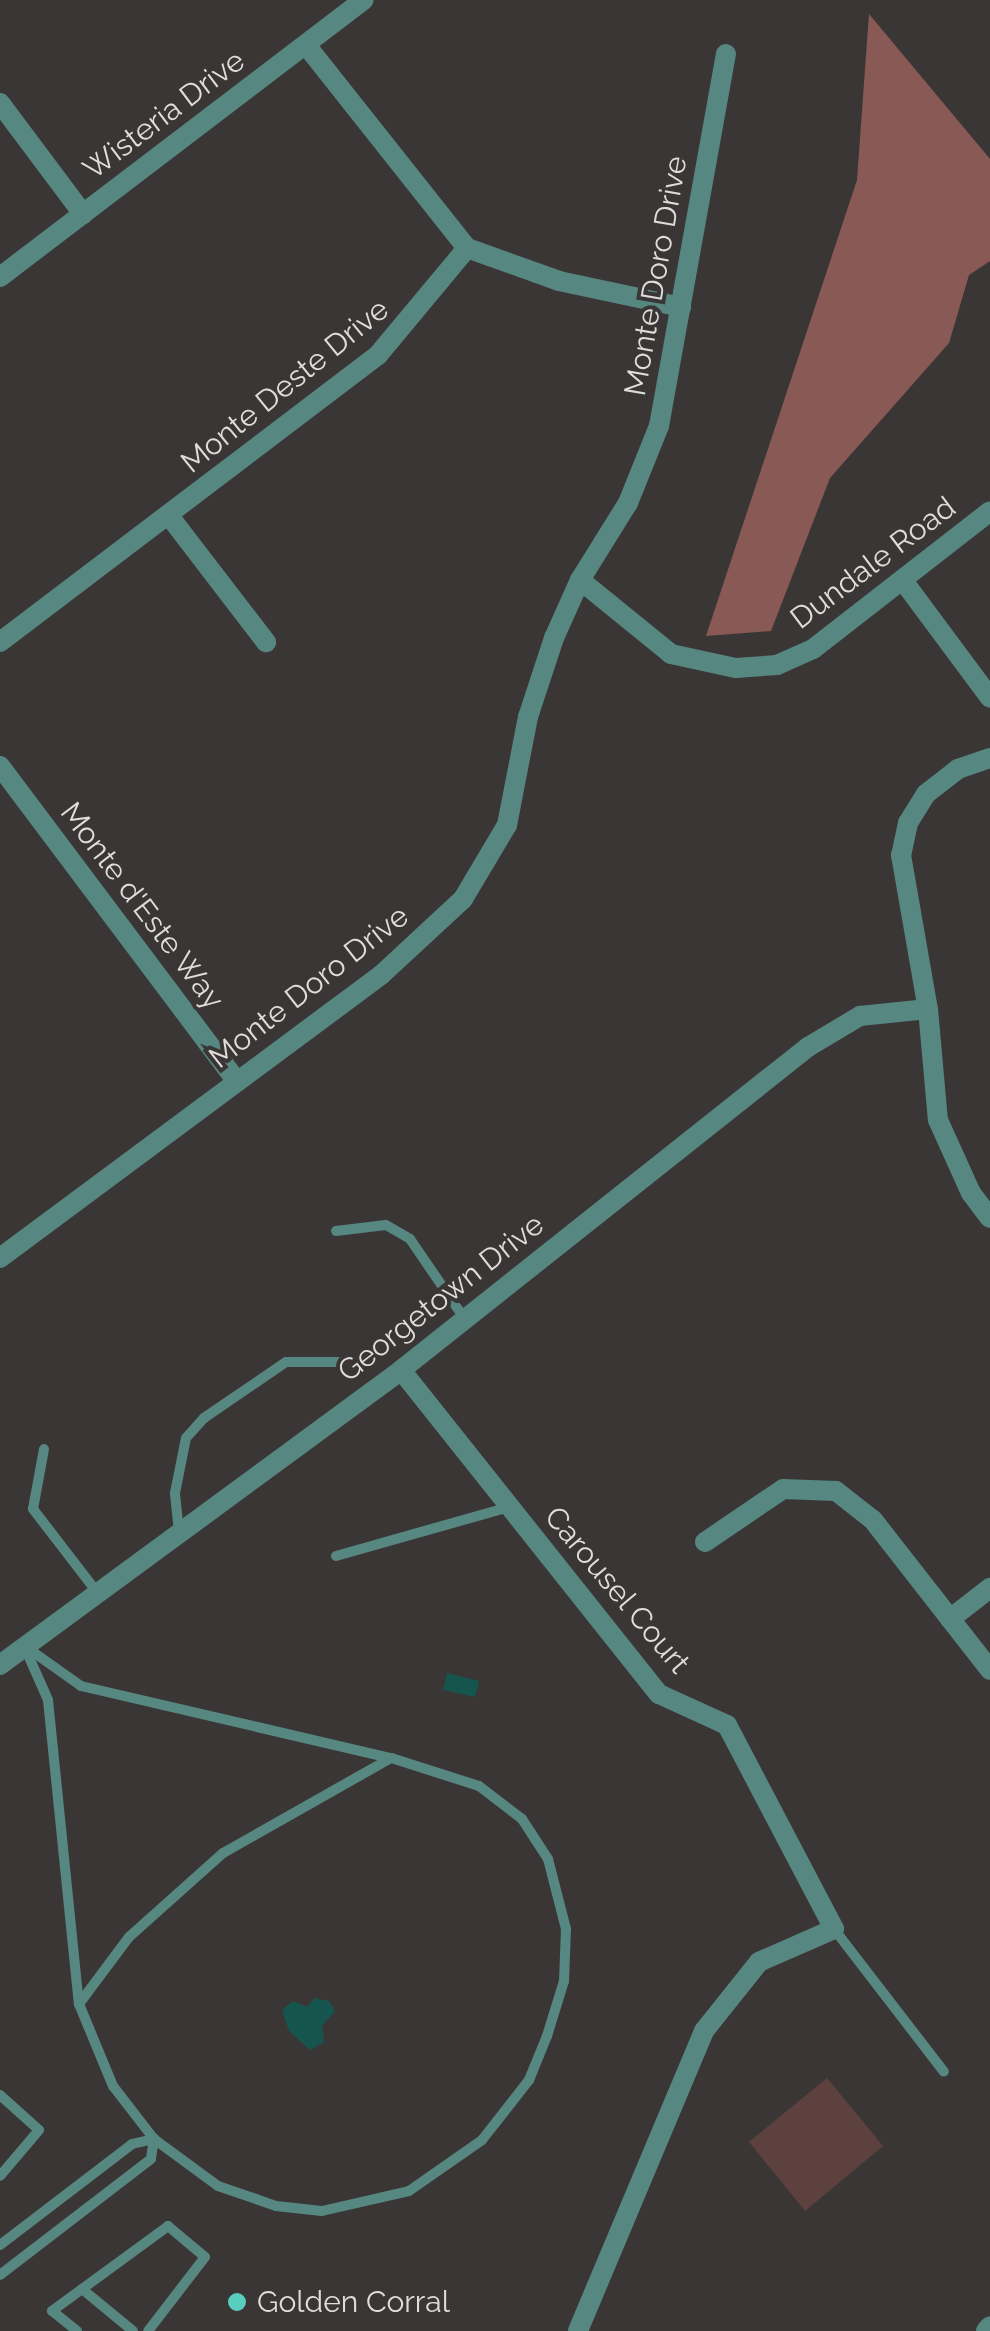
<!DOCTYPE html>
<style>
body{margin:0}
#map{position:relative;width:990px;height:2331px;overflow:hidden;background:#3b3636;font-family:Raleway,sans-serif}
div>[style]{position:absolute}
.green>*{inset:0;background:#5d413e}
.forest>*{inset:0;background:#895955}
.water>*{inset:0;background:#16554e}
.lane>*{height:10px;margin:-5px;padding:0 5px;transform-origin:5px;border-radius:5px;background:#568881}
.street>*{height:20px;margin:-10px;padding:0 10px;transform-origin:10px;border-radius:10px;background:#568881}
.dots>*{width:28px;height:28px;translate:-50% -50%;box-sizing:border-box;border:5px solid #3b3636;border-radius:50%}
span{translate:-50% -50%;white-space:nowrap;text-align:center;line-height:1.15;-webkit-text-stroke:8px #3b3636;paint-order:stroke}
.street-label{font-size:30px;color:#dfdcdc}
.poi-label{font-size:30px;color:#dfdcdc}
.left{translate:0 -50%;text-align:left}
</style>
<div id="map">
<div class="green">
<i style="clip-path:polygon(827px 2078px,883px 2146px,805px 2211px,749px 2142px)"></i>
</div>
<div class="forest">
<i style="clip-path:polygon(869px 14px,990px 159px,990px 261px,969px 275px,949px 343px,830px 478px,771px 631px,706px 636px,857px 180px)"></i>
</div>
<div class="water">
<i style="clip-path:polygon(447px 1673px,479px 1681px,475px 1697px,443px 1690px)"></i>
<i style="clip-path:polygon(315px 1998px,329px 2001px,335px 2011px,322px 2026px,324px 2042px,310px 2050px,289px 2031px,282px 2010px,293px 2001px,307px 2007px)"></i>
</div>
<div class="lane">
<i style="left:336px;top:1231px;width:50px;rotate:-6.8deg"></i>
<i style="left:386px;top:1225px;width:28px;rotate:30deg"></i>
<i style="left:410px;top:1239px;width:96px;rotate:55.6deg"></i>
<i style="left:44px;top:1449px;width:61px;rotate:100.4deg"></i>
<i style="left:33px;top:1509px;width:105px;rotate:52.4deg"></i>
<i style="left:179px;top:1532px;width:39px;rotate:-96deg"></i>
<i style="left:175px;top:1493px;width:56px;rotate:-78.7deg"></i>
<i style="left:186px;top:1438px;width:27px;rotate:-48deg"></i>
<i style="left:204px;top:1418px;width:99px;rotate:-34.3deg"></i>
<i style="left:286px;top:1362px;width:54px"></i>
<i style="left:336px;top:1556px;width:180px;rotate:-15.8deg"></i>
<i style="left:26px;top:1647px;width:67px;rotate:35.3deg"></i>
<i style="left:81px;top:1686px;width:318px;rotate:13.1deg"></i>
<i style="left:25px;top:1648px;width:57px;rotate:66.1deg"></i>
<i style="left:48px;top:1700px;width:306px;rotate:84.2deg"></i>
<i style="left:79px;top:2004px;width:89px;rotate:67.5deg"></i>
<i style="left:113px;top:2086px;width:67px;rotate:52.3deg"></i>
<i style="left:154px;top:2139px;width:79px;rotate:36.3deg"></i>
<i style="left:218px;top:2186px;width:61px;rotate:19deg"></i>
<i style="left:276px;top:2206px;width:46px;rotate:6.2deg"></i>
<i style="left:322px;top:2211px;width:89px;rotate:-12.9deg"></i>
<i style="left:409px;top:2191px;width:89px;rotate:-34.9deg"></i>
<i style="left:482px;top:2140px;width:76px;rotate:-51.9deg"></i>
<i style="left:529px;top:2080px;width:48px;rotate:-67.8deg"></i>
<i style="left:547px;top:2036px;width:58px;rotate:-72.8deg"></i>
<i style="left:564px;top:1981px;width:52px;rotate:-87.8deg"></i>
<i style="left:566px;top:1929px;width:72px;rotate:-104.4deg"></i>
<i style="left:548px;top:1859px;width:48px;rotate:-123deg"></i>
<i style="left:522px;top:1819px;width:54px;rotate:-142.5deg"></i>
<i style="left:479px;top:1786px;width:92px;rotate:-162.3deg"></i>
<i style="left:391px;top:1758px;width:193px;rotate:150.5deg"></i>
<i style="left:223px;top:1853px;width:126px;rotate:138.2deg"></i>
<i style="left:129px;top:1937px;width:84px;rotate:126.7deg"></i>
<i style="left:834px;top:1929px;width:180px;rotate:52.4deg"></i>
<i style="left:0;top:2095px;width:52px;rotate:41.9deg"></i>
<i style="left:39px;top:2130px;width:60px;rotate:130.3deg"></i>
<i style="left:0;top:2245px;width:166px;rotate:-37.4deg"></i>
<i style="left:132px;top:2144px;width:23px;rotate:-13deg"></i>
<i style="left:154px;top:2139px;width:20px;rotate:99deg"></i>
<i style="left:151px;top:2159px;width:190px;rotate:142.5deg"></i>
<i style="left:82px;top:2289px;width:66px;rotate:39.5deg"></i>
<i style="left:77px;top:2331px;width:32px;rotate:-141deg"></i>
<i style="left:52px;top:2311px;width:144px;rotate:-36.2deg"></i>
<i style="left:168px;top:2226px;width:48px;rotate:40deg"></i>
<i style="left:205px;top:2257px;width:93px;rotate:127.6deg"></i>
</div>
<div class="street">
<i style="left:306px;top:45px;width:259px;rotate:51.6deg"></i>
<i style="left:467px;top:248px;width:98px;rotate:19.7deg"></i>
<i style="left:559px;top:281px;width:125px;rotate:12deg"></i>
<i style="left:0;top:103px;width:139px;rotate:53.2deg"></i>
<i style="left:0;top:277px;width:457px;rotate:-37.3deg"></i>
<i style="left:170px;top:517px;width:158px;rotate:52.5deg"></i>
<i style="left:580px;top:580px;width:117px;rotate:39.1deg"></i>
<i style="left:671px;top:654px;width:66px;rotate:12.2deg"></i>
<i style="left:736px;top:668px;width:41px;rotate:-4.2deg"></i>
<i style="left:777px;top:665px;width:39px;rotate:-24deg"></i>
<i style="left:813px;top:649px;width:224px;rotate:-37.9deg"></i>
<i style="left:904px;top:582px;width:144px;rotate:53.4deg"></i>
<i style="left:0;top:642px;width:475px;rotate:-37.2deg"></i>
<i style="left:378px;top:355px;width:139px;rotate:-50.2deg"></i>
<i style="left:990px;top:758px;width:34px;rotate:161deg"></i>
<i style="left:958px;top:769px;width:41px;rotate:142deg"></i>
<i style="left:926px;top:794px;width:34px;rotate:122deg"></i>
<i style="left:908px;top:823px;width:33px;rotate:102deg"></i>
<i style="left:901px;top:855px;width:156px;rotate:80.1deg"></i>
<i style="left:928px;top:1009px;width:111px;rotate:84.9deg"></i>
<i style="left:938px;top:1120px;width:80px;rotate:65.7deg"></i>
<i style="left:971px;top:1193px;width:31px;rotate:53deg"></i>
<i style="left:0;top:766px;width:395px;rotate:53.1deg"></i>
<i style="left:0;top:1258px;width:475px;rotate:-36.6deg"></i>
<i style="left:381px;top:975px;width:112px;rotate:-42.8deg"></i>
<i style="left:463px;top:899px;width:86px;rotate:-59.3deg"></i>
<i style="left:507px;top:825px;width:110px;rotate:-79deg"></i>
<i style="left:528px;top:717px;width:83px;rotate:-71.8deg"></i>
<i style="left:554px;top:638px;width:64px;rotate:-65.9deg"></i>
<i style="left:580px;top:580px;width:91px;rotate:-58.1deg"></i>
<i style="left:628px;top:503px;width:83px;rotate:-68.1deg"></i>
<i style="left:659px;top:426px;width:378px;rotate:-79.8deg"></i>
<i style="left:401px;top:1370px;width:414px;rotate:51.5deg"></i>
<i style="left:659px;top:1694px;width:75px;rotate:24.5deg"></i>
<i style="left:727px;top:1725px;width:230px;rotate:62.3deg"></i>
<i style="left:834px;top:1929px;width:82px;rotate:156.3deg"></i>
<i style="left:759px;top:1962px;width:88px;rotate:128.6deg"></i>
<i style="left:704px;top:2031px;width:325px;rotate:112.8deg"></i>
<i style="left:705px;top:1542px;width:94px;rotate:-34.2deg"></i>
<i style="left:783px;top:1489px;width:53px;rotate:2.2deg"></i>
<i style="left:836px;top:1491px;width:47px;rotate:38.1deg"></i>
<i style="left:873px;top:1520px;width:190px;rotate:52deg"></i>
<i style="left:950px;top:1619px;width:51px;rotate:-37.8deg"></i>
<i style="left:0;top:1665px;width:498px;rotate:-36.3deg"></i>
<i style="left:401px;top:1370px;width:520px;rotate:-38.44deg"></i>
<i style="left:808px;top:1047px;width:61px;rotate:-30.8deg"></i>
<i style="left:860px;top:1016px;width:68px;rotate:-5.9deg"></i>
<i style="left:986px;top:2331px;width:6px;rotate:-51deg"></i>
</div>
<div class="dots">
<i style="left:237px;top:2302px;background:#59cebf"></i>
</div>
<div class="street-label">
<span style="left:164px;top:115px;rotate:-37deg">Wisteria Drive</span>
<span style="left:656px;top:276px;rotate:-80deg">Monte Doro Drive</span>
<span style="left:285px;top:386px;rotate:-39deg">Monte Deste Drive</span>
<span style="left:873px;top:563px;rotate:-37deg">Dundale Road</span>
<span style="left:142px;top:906px;rotate:53deg">Monte d'Este Way</span>
<span style="left:309px;top:987px;rotate:-38deg">Monte Doro Drive</span>
<span style="left:441px;top:1298px;rotate:-38deg">Georgetown Drive</span>
<span style="left:617px;top:1590px;rotate:50deg">Carousel Court</span>
</div>
<div class="poi-label">
<span class="left" style="left:257px;top:2302px">Golden Corral</span>
</div>
</div>
